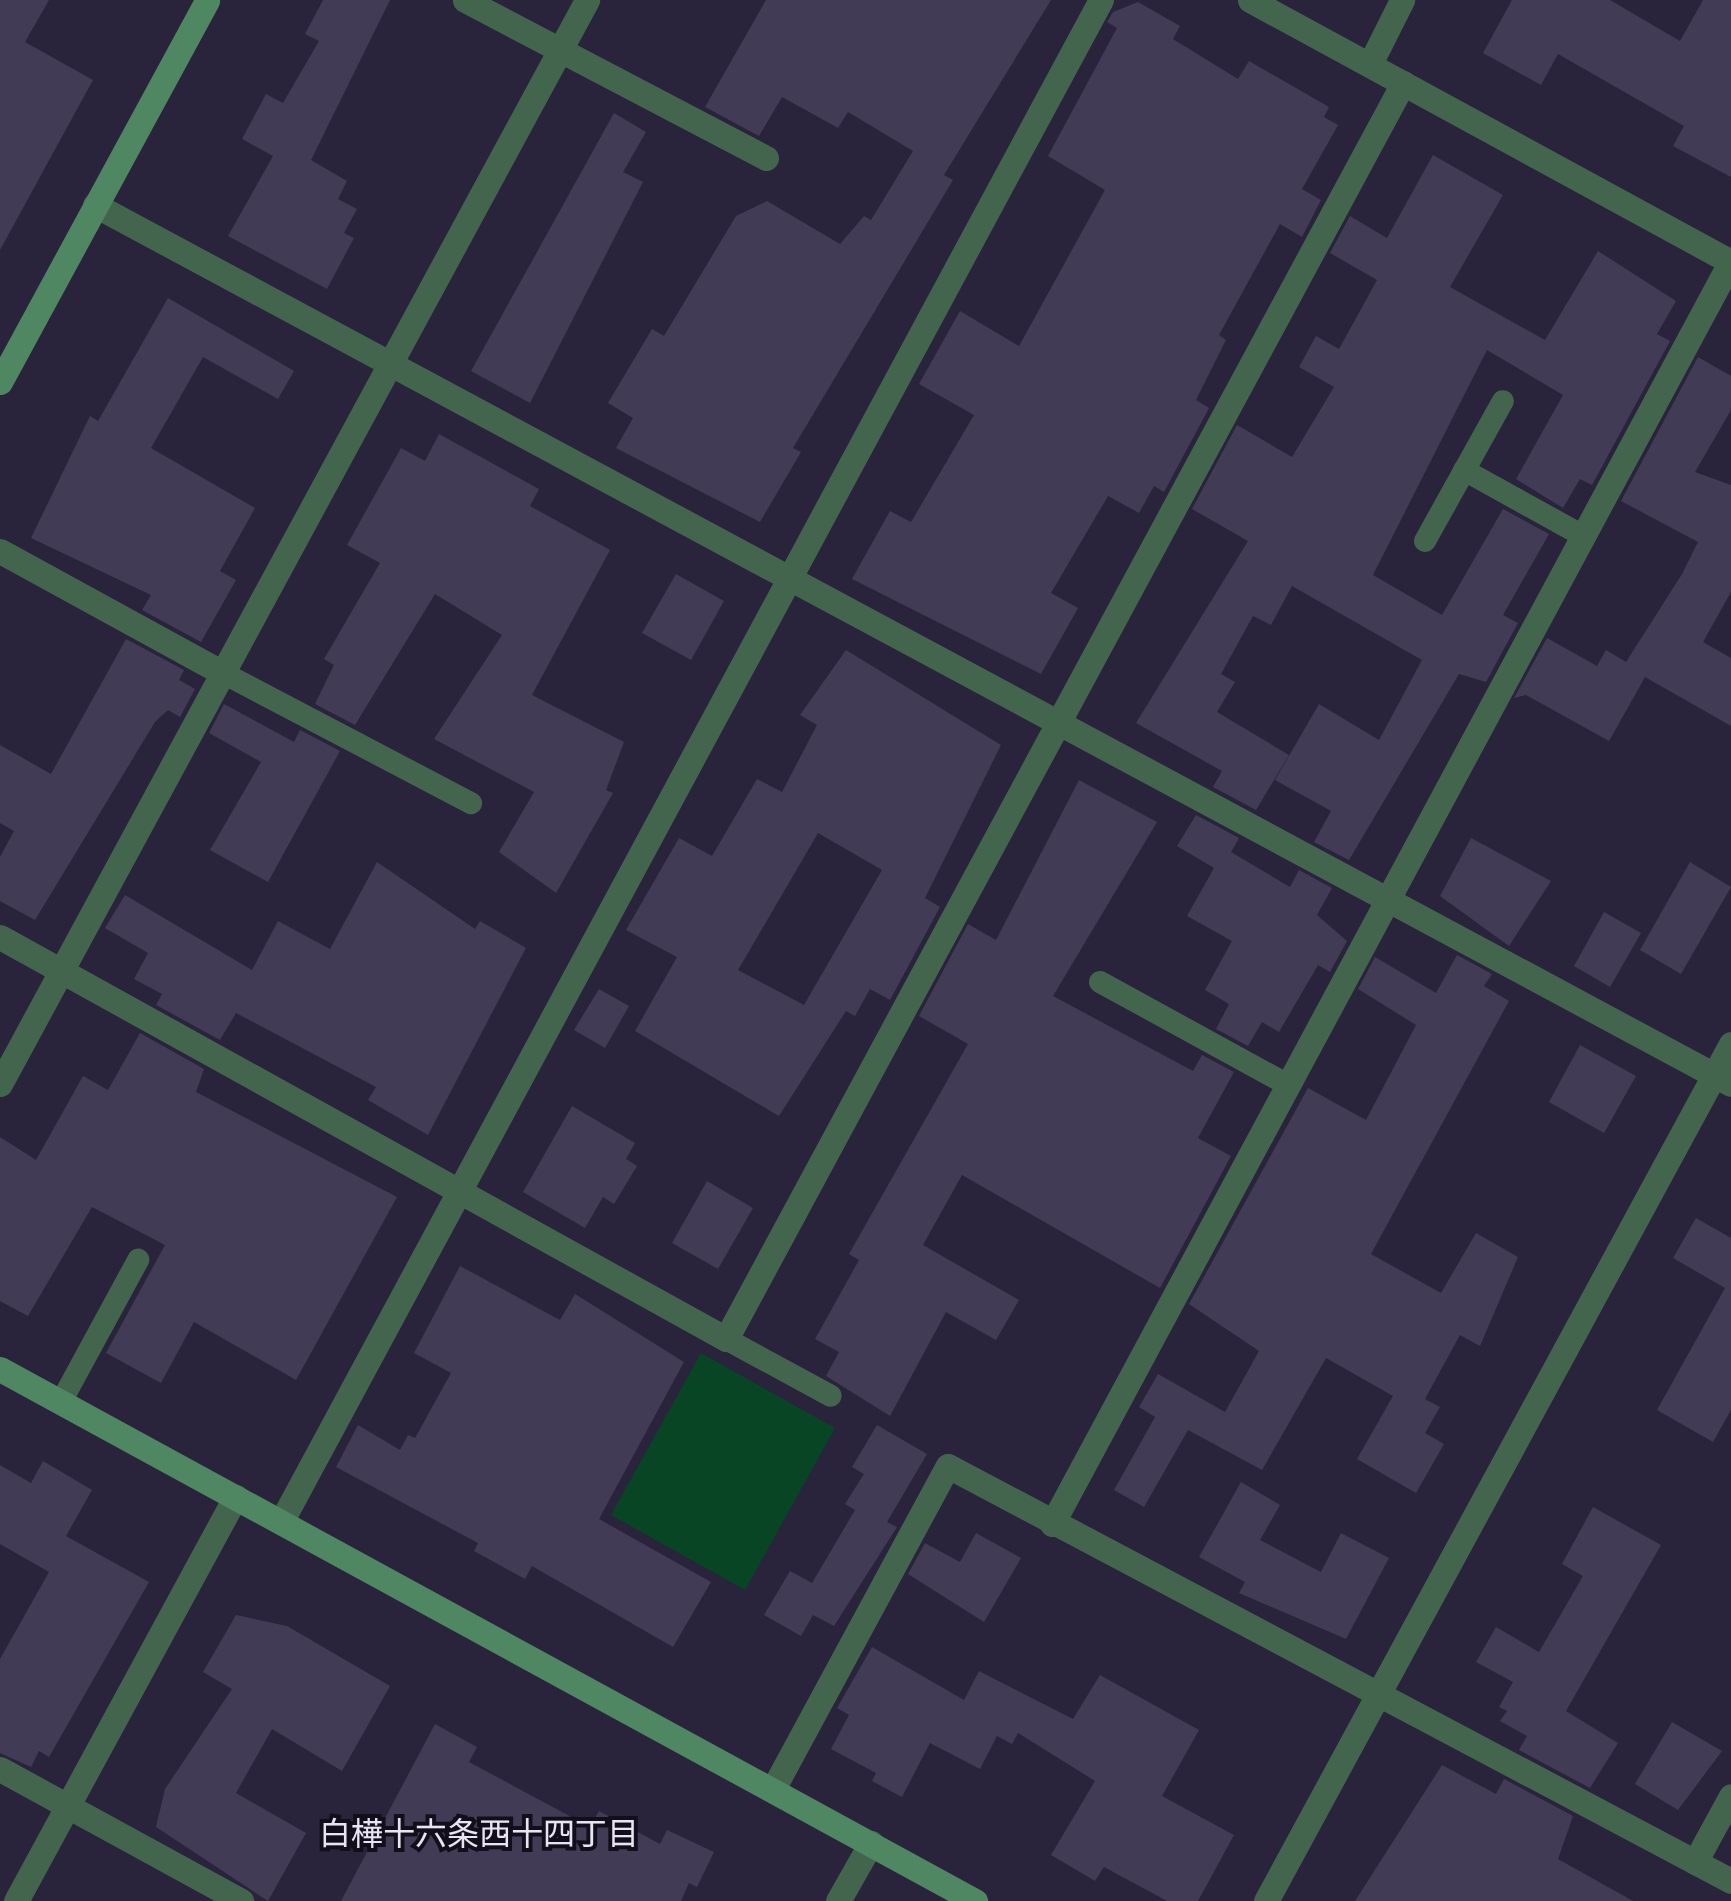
<!DOCTYPE html>
<meta charset="utf-8">
<style>
body{margin:0}
#map{position:relative;width:1731px;height:1901px;overflow:hidden;background:#2a233c;font-family:Barlow,"Noto Sans JP",sans-serif}
div>[style]{position:absolute}
.green>*{inset:0;background:#084525}
.building>*{inset:0;background:#423b56}
.lane>*{height:22px;margin:-11px;padding:0 11px;transform-origin:11px;border-radius:11px;background:#43654e}
.street>*{height:25px;margin:-12.5px;padding:0 12.5px;transform-origin:12.5px;border-radius:12.5px;background:#43654e}
.secondary>*{height:25px;margin:-12.5px;padding:0 12.5px;transform-origin:12.5px;border-radius:12.5px;background:#4f8762}
span{translate:-50% -50%;white-space:nowrap;text-align:center;line-height:1.15;-webkit-text-stroke:8px #120f1a;paint-order:stroke}
.neighbourhood-label{font-size:32px;color:#e8e4f5}
</style>
<div id="map">
<div class="green">
<i style="clip-path:polygon(701px 1353px,835px 1428px,745px 1590px,611px 1515px)"></i>
</div>
<div class="building">
<i style="clip-path:polygon(0 0,49px 0,25px 42px,93px 80px,0 250px)"></i>
<i style="clip-path:polygon(323px 0,390px 0,311px 160px,347px 181px,338px 199px,357px 209px,344px 233px,354px 238px,327px 289px,228px 236px,273px 156px,242px 139px,266px 94px,283px 103px,319px 41px,305px 34px)"></i>
<i style="clip-path:polygon(766px 0,1051px 0,944px 175px,953px 180px,793px 448px,801px 452px,760px 522px,616px 448px,633px 418px,608px 403px,652px 329px,664px 336px,736px 216px,767px 201px,840px 244px,864px 216px,871px 220px,913px 151px,848px 112px,838px 128px,782px 97px,759px 136px,705px 107px)"></i>
<i style="clip-path:polygon(1512px 0,1610px 0,1680px 41px,1703px 0,1731px 0,1731px 177px,1673px 146px,1684px 126px,1558px 54px,1541px 85px,1483px 53px)"></i>
<i style="clip-path:polygon(1138px 2px,1180px 26px,1173px 39px,1238px 79px,1249px 61px,1329px 107px,1324px 117px,1338px 125px,1302px 189px,1321px 200px,1302px 237px,1280px 224px,1219px 335px,1226px 340px,1196px 400px,1209px 408px,1164px 492px,1154px 486px,1139px 513px,1108px 496px,1051px 593px,1078px 608px,1041px 674px,852px 579px,890px 511px,911px 522px,974px 415px,919px 384px,960px 311px,1019px 346px,1105px 190px,1048px 156px,1117px 28px,1107px 22px,1113px 12px)"></i>
<i style="clip-path:polygon(614px 113px,646px 132px,623px 172px,643px 182px,530px 403px,471px 371px)"></i>
<i style="clip-path:polygon(1433px 155px,1503px 195px,1450px 287px,1545px 340px,1598px 251px,1676px 301px,1657px 334px,1670px 341px,1592px 485px,1580px 479px,1563px 508px,1516px 479px,1563px 395px,1487px 350px,1373px 575px,1442px 615px,1503px 509px,1549px 534px,1503px 615px,1518px 623px,1486px 682px,1459px 674px,1349px 860px,1314px 842px,1331px 811px,1275px 780px,1319px 704px,1379px 740px,1422px 660px,1292px 586px,1271px 625px,1253px 616px,1221px 674px,1235px 682px,1217px 712px,1289px 755px,1256px 810px,1213px 787px,1222px 771px,1136px 723px,1248px 541px,1192px 509px,1237px 425px,1292px 457px,1334px 387px,1299px 367px,1316px 336px,1339px 349px,1377px 280px,1330px 253px,1350px 216px,1387px 238px)"></i>
<i style="clip-path:polygon(168px 298px,294px 371px,278px 399px,203px 357px,151px 448px,255px 508px,220px 571px,236px 580px,201px 642px,142px 610px,151px 595px,31px 538px,90px 416px,98px 421px)"></i>
<i style="clip-path:polygon(1698px 357px,1731px 376px,1731px 410px,1695px 472px,1731px 485px,1731px 592px,1703px 642px,1731px 658px,1731px 726px,1645px 677px,1609px 741px,1526px 695px,1514px 698px,1547px 638px,1597px 666px,1606px 650px,1626px 662px,1682px 574px,1698px 542px,1621px 501px)"></i>
<i style="clip-path:polygon(439px 434px,539px 489px,530px 506px,610px 550px,532px 695px,624px 742px,606px 790px,613px 793px,556px 893px,499px 852px,534px 792px,434px 739px,502px 635px,435px 594px,355px 725px,315px 704px,334px 665px,324px 659px,380px 563px,347px 545px,401px 448px,425px 461px)"></i>
<i style="clip-path:polygon(676px 574px,724px 601px,691px 660px,642px 633px)"></i>
<i style="clip-path:polygon(126px 639px,184px 670px,179px 680px,195px 689px,180px 717px,168px 710px,155px 722px,35px 920px,0 901px,0 857px,14px 831px,0 823px,0 745px,51px 774px)"></i>
<i style="clip-path:polygon(evenodd,846px 650px,1001px 745px,925px 898px,940px 907px,890px 1000px,870px 989px,855px 1016px,846px 1011px,779px 1116px,635px 1031px,677px 957px,626px 930px,679px 838px,712px 856px,757px 779px,782px 792px,817px 725px,800px 715px,846px 650px,818px 833px,882px 870px,804px 1005px,738px 970px,818px 833px)"></i>
<i style="clip-path:polygon(224px 704px,294px 742px,300px 730px,340px 751px,268px 882px,210px 850px,261px 762px,209px 733px)"></i>
<i style="clip-path:polygon(1079px 780px,1157px 822px,1053px 996px,1193px 1071px,1202px 1055px,1234px 1072px,1198px 1138px,1231px 1156px,1160px 1288px,962px 1175px,923px 1245px,1019px 1300px,996px 1340px,946px 1312px,890px 1416px,826px 1376px,839px 1352px,815px 1339px,859px 1260px,849px 1254px,968px 1044px,919px 1016px,968px 924px,996px 940px)"></i>
<i style="clip-path:polygon(1196px 815px,1239px 838px,1231px 852px,1290px 887px,1299px 870px,1332px 888px,1317px 915px,1347px 941px,1330px 972px,1318px 965px,1279px 1032px,1262px 1022px,1248px 1046px,1216px 1029px,1229px 1004px,1205px 990px,1232px 941px,1187px 916px,1214px 868px,1177px 846px)"></i>
<i style="clip-path:polygon(1471px 838px,1551px 881px,1509px 946px,1440px 896px)"></i>
<i style="clip-path:polygon(377px 862px,475px 929px,480px 921px,526px 948px,428px 1135px,368px 1100px,376px 1087px,236px 1013px,220px 1040px,156px 1005px,162px 994px,134px 979px,148px 953px,105px 928px,125px 895px,252px 970px,278px 921px,330px 949px)"></i>
<i style="clip-path:polygon(1690px 862px,1731px 887px,1681px 974px,1640px 950px)"></i>
<i style="clip-path:polygon(1604px 912px,1641px 933px,1610px 987px,1574px 966px)"></i>
<i style="clip-path:polygon(1457px 955px,1492px 974px,1484px 986px,1509px 1001px,1371px 1254px,1441px 1293px,1476px 1233px,1518px 1257px,1480px 1346px,1460px 1335px,1425px 1399px,1440px 1407px,1425px 1433px,1444px 1444px,1416px 1493px,1357px 1459px,1393px 1396px,1326px 1358px,1262px 1470px,1188px 1430px,1144px 1507px,1114px 1490px,1155px 1417px,1139px 1407px,1158px 1374px,1225px 1412px,1259px 1351px,1189px 1304px,1308px 1088px,1366px 1120px,1416px 1025px,1358px 989px,1375px 957px,1436px 993px)"></i>
<i style="clip-path:polygon(599px 989px,629px 1006px,605px 1048px,574px 1030px)"></i>
<i style="clip-path:polygon(140px 1033px,204px 1069px,196px 1092px,397px 1197px,296px 1380px,194px 1322px,161px 1383px,106px 1353px,165px 1245px,92px 1207px,28px 1316px,0 1301px,0 1137px,36px 1160px,83px 1076px,108px 1090px)"></i>
<i style="clip-path:polygon(1580px 1045px,1636px 1076px,1604px 1133px,1549px 1102px)"></i>
<i style="clip-path:polygon(572px 1106px,635px 1143px,626px 1159px,637px 1166px,614px 1204px,603px 1197px,585px 1228px,523px 1192px)"></i>
<i style="clip-path:polygon(707px 1181px,753px 1208px,718px 1269px,672px 1243px)"></i>
<i style="clip-path:polygon(1696px 1218px,1731px 1238px,1731px 1410px,1713px 1442px,1657px 1410px,1725px 1288px,1673px 1258px)"></i>
<i style="clip-path:polygon(460px 1266px,560px 1320px,575px 1294px,684px 1362px,599px 1519px,711px 1582px,673px 1647px,532px 1566px,525px 1579px,474px 1551px,478px 1543px,336px 1467px,358px 1425px,400px 1450px,408px 1435px,415px 1438px,451px 1373px,414px 1353px)"></i>
<i style="clip-path:polygon(877px 1425px,927px 1454px,887px 1522px,897px 1527px,834px 1626px,813px 1615px,801px 1636px,764px 1615px,790px 1571px,812px 1583px,855px 1510px,845px 1504px,864px 1474px,852px 1467px)"></i>
<i style="clip-path:polygon(43px 1461px,92px 1490px,66px 1536px,149px 1582px,49px 1757px,39px 1751px,31px 1767px,0 1753px,0 1659px,49px 1572px,0 1544px,0 1465px,31px 1483px)"></i>
<i style="clip-path:polygon(1241px 1482px,1280px 1505px,1260px 1540px,1321px 1572px,1341px 1533px,1389px 1558px,1346px 1639px,1239px 1593px,1245px 1582px,1199px 1557px)"></i>
<i style="clip-path:polygon(1593px 1507px,1661px 1545px,1566px 1711px,1618px 1743px,1590px 1788px,1519px 1750px,1527px 1736px,1500px 1721px,1507px 1711px,1499px 1707px,1513px 1682px,1476px 1662px,1496px 1627px,1539px 1652px,1583px 1576px,1562px 1564px)"></i>
<i style="clip-path:polygon(976px 1533px,1021px 1558px,984px 1622px,908px 1574px,925px 1543px,960px 1562px)"></i>
<i style="clip-path:polygon(236px 1615px,287px 1626px,390px 1686px,342px 1771px,272px 1729px,236px 1793px,306px 1833px,268px 1901px,156px 1827px,165px 1789px,232px 1689px,203px 1672px)"></i>
<i style="clip-path:polygon(872px 1647px,964px 1700px,979px 1671px,1073px 1719px,1100px 1675px,1199px 1730px,1162px 1796px,1234px 1835px,1198px 1901px,1167px 1901px,1104px 1867px,1095px 1881px,1051px 1855px,1095px 1781px,1018px 1733px,1012px 1744px,997px 1736px,980px 1769px,930px 1743px,902px 1797px,872px 1781px,876px 1773px,831px 1749px,849px 1715px,837px 1708px)"></i>
<i style="clip-path:polygon(1672px 1722px,1722px 1751px,1678px 1810px,1635px 1784px)"></i>
<i style="clip-path:polygon(435px 1724px,477px 1747px,469px 1762px,590px 1827px,599px 1811px,660px 1844px,667px 1830px,714px 1852px,697px 1887px,689px 1883px,681px 1901px,341px 1901px)"></i>
<i style="clip-path:polygon(1442px 1765px,1496px 1794px,1504px 1779px,1573px 1816px,1558px 1859px,1633px 1901px,1355px 1901px)"></i>
</div>
<div class="lane">
<i style="left:1464px;top:470px;width:136px;rotate:29deg"></i>
<i style="left:1425px;top:541px;width:160px;rotate:-60.9deg"></i>
<i style="left:225px;top:674px;width:278px;rotate:27.7deg"></i>
<i style="left:1100px;top:982px;width:214px;rotate:28.7deg"></i>
<i style="left:726px;top:1339px;width:119px;rotate:28.5deg"></i>
<i style="left:61px;top:1402px;width:162px;rotate:-61.5deg"></i>
</div>
<div class="street">
<i style="left:465px;top:0;width:340px;rotate:27.7deg"></i>
<i style="left:1250px;top:0;width:548px;rotate:28.58deg"></i>
<i style="left:1370px;top:64px;width:72px;rotate:-63.4deg"></i>
<i style="left:95px;top:205px;width:1857px;rotate:28.25deg"></i>
<i style="left:0;top:551px;width:256px;rotate:28.7deg"></i>
<i style="left:0;top:937px;width:830px;rotate:28.97deg"></i>
<i style="left:726px;top:1339px;width:1427px;rotate:-61.67deg"></i>
<i style="left:0;top:1084px;width:1233px;rotate:-61.56deg"></i>
<i style="left:281px;top:1522px;width:1729px;rotate:-61.69deg"></i>
<i style="left:1052px;top:1524px;width:1434px;rotate:-61.74deg"></i>
<i style="left:0;top:1769px;width:275px;rotate:28.7deg"></i>
<i style="left:773px;top:1789px;width:367px;rotate:-61.6deg"></i>
<i style="left:948px;top:1466px;width:886px;rotate:27.92deg"></i>
<i style="left:1695px;top:1862px;width:75px;rotate:-61.4deg"></i>
<i style="left:16px;top:1901px;width:460px;rotate:-61.5deg"></i>
<i style="left:838px;top:1901px;width:67px;rotate:-60.4deg"></i>
<i style="left:1266px;top:1901px;width:975px;rotate:-61.52deg"></i>
</div>
<div class="secondary">
<i style="left:0;top:382px;width:434px;rotate:-61.5deg"></i>
<i style="left:0;top:1369px;width:1111px;rotate:28.62deg"></i>
</div>
<div class="neighbourhood-label">
<span style="left:479px;top:1832px">白樺十六条西十四丁目</span>
</div>
</div>
